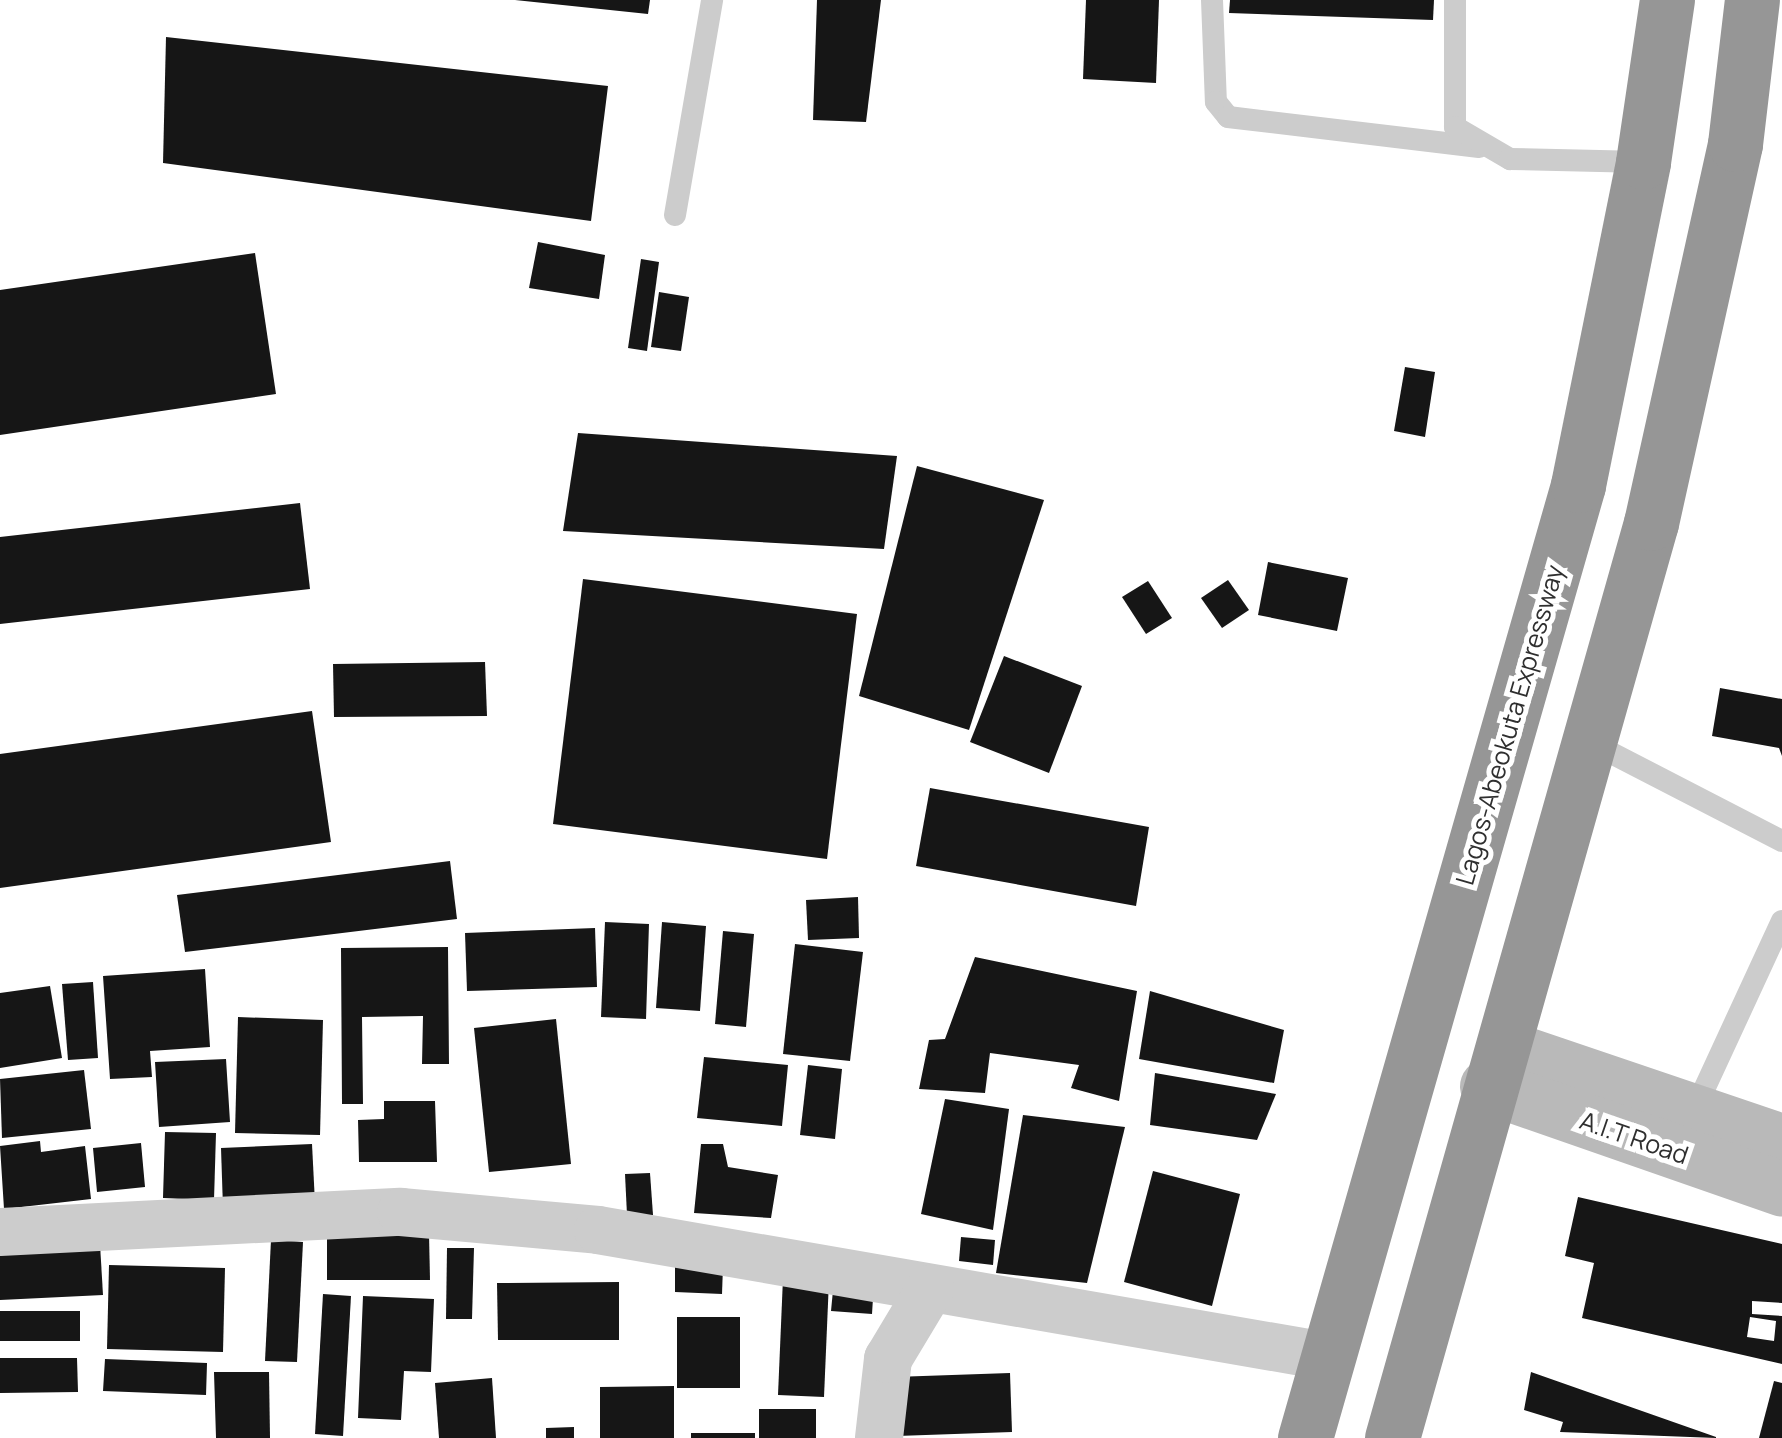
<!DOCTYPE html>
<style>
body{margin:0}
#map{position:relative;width:1782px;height:1438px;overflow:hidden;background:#fff;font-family:Manrope,sans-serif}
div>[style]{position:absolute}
.building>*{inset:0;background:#161616}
.lane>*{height:22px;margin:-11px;padding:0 11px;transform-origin:11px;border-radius:11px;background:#ccc}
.street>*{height:48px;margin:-24px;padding:0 24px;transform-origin:24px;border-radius:24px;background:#ccc}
.secondary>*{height:55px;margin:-27.5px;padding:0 27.5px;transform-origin:27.5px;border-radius:27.5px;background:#b9b9b9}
.highway>*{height:55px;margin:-27.5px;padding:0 27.5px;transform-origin:27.5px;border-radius:27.5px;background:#969696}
span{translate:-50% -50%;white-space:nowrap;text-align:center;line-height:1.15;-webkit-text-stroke:10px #fff;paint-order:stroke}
.street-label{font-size:25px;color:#2f2f2f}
</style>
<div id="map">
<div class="building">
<i style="clip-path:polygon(515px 0,650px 0,648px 14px)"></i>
<i style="clip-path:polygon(817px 0,881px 0,866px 122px,813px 120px)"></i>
<i style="clip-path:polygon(1086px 0,1159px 0,1156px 83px,1083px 79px)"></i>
<i style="clip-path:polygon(1230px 0,1434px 0,1433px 20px,1229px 13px)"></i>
<i style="clip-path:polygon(166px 37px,608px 86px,591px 221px,163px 163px)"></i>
<i style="clip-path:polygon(538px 242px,605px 255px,599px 299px,529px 288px)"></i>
<i style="clip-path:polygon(255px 253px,276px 394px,0 435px,0 290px)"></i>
<i style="clip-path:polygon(641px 259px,659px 262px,647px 351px,628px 348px)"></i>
<i style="clip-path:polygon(659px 292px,689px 297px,681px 351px,651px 347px)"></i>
<i style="clip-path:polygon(1405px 367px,1435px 372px,1425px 437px,1394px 431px)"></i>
<i style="clip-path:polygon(578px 433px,897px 456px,884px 549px,563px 531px)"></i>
<i style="clip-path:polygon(917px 466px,1044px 500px,969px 730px,859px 696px)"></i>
<i style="clip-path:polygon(300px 503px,310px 589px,0 624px,0 537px)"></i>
<i style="clip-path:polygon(1268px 562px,1348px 578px,1337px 631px,1258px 615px)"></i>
<i style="clip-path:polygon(583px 579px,857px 614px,827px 859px,553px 824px)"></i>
<i style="clip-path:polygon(1228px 580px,1249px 610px,1222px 628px,1201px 598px)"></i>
<i style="clip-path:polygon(1148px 581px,1172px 618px,1146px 634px,1122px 597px)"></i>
<i style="clip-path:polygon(1004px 656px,1082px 686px,1049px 773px,970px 742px)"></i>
<i style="clip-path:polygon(485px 662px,487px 716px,334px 717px,333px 664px)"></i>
<i style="clip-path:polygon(1720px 688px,1782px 699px,1782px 756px,1779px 748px,1712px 736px)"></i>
<i style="clip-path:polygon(312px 711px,331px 842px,0 888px,0 754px)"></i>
<i style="clip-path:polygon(930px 788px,1149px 827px,1136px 906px,916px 866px)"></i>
<i style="clip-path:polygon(450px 861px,457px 919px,185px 952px,177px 895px)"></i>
<i style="clip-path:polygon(858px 897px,859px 938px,808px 940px,806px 900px)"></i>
<i style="clip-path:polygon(605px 922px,649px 924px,646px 1019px,601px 1017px)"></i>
<i style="clip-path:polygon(662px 922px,706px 926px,700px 1011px,656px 1008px)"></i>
<i style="clip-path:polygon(595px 928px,597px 987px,467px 991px,465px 933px)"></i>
<i style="clip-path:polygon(723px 931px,754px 934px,746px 1027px,715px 1024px)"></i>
<i style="clip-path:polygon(795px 944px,863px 952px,850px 1061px,783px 1054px)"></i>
<i style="clip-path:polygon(448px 947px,449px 1064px,422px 1064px,423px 1016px,362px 1017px,363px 1104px,342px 1104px,341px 948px)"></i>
<i style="clip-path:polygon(975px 957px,1137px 991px,1119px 1101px,1071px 1088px,1079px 1065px,990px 1053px,985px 1093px,919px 1089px,929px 1040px,945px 1039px)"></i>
<i style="clip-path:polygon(205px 969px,210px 1047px,150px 1051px,152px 1077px,110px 1079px,103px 976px)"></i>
<i style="clip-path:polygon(93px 982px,98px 1058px,68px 1060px,62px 984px)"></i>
<i style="clip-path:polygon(50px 986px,62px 1058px,0 1068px,0 993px)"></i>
<i style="clip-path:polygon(1150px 991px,1284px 1030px,1274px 1083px,1139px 1059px)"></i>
<i style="clip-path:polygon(238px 1017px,323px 1020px,320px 1135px,235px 1133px)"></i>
<i style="clip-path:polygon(556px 1019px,571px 1164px,489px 1172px,474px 1028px)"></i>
<i style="clip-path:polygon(704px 1057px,788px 1065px,782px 1126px,697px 1118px)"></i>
<i style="clip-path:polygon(226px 1059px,230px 1122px,159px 1127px,155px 1062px)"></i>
<i style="clip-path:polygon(808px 1065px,842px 1069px,835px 1139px,800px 1135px)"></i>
<i style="clip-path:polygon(84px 1070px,91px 1129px,2px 1138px,0 1079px)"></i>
<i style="clip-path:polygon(1155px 1073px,1276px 1094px,1257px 1140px,1150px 1125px)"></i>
<i style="clip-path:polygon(945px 1099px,1009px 1109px,993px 1230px,921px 1214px)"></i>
<i style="clip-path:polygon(384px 1101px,435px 1101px,437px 1162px,359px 1162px,358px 1120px,384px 1119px)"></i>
<i style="clip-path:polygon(1023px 1115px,1125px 1127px,1087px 1283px,996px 1273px)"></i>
<i style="clip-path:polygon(165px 1132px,216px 1133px,214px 1200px,163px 1198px)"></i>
<i style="clip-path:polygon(40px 1141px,41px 1152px,85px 1146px,91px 1199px,4px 1209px,0 1146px)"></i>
<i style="clip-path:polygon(141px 1143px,145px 1187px,97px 1192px,93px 1148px)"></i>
<i style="clip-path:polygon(312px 1144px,315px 1203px,223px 1208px,221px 1148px)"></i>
<i style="clip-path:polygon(701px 1144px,723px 1144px,728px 1167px,778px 1175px,771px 1218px,694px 1213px)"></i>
<i style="clip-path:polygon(1153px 1171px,1240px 1194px,1212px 1306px,1124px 1282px)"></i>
<i style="clip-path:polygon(650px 1173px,653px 1215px,627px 1215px,625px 1174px)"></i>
<i style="clip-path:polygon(evenodd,1578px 1197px,1782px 1244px,1782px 1303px,1752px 1301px,1752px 1314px,1782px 1316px,1782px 1364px,1582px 1318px,1594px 1263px,1565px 1256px,1578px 1197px,1750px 1317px,1776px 1321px,1774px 1341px,1747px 1337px,1750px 1317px)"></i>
<i style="clip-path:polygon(327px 1233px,429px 1233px,430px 1280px,327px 1280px)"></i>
<i style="clip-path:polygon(961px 1237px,995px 1240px,993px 1265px,959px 1261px)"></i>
<i style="clip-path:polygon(271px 1240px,303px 1242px,297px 1362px,265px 1361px)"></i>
<i style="clip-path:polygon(100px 1244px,103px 1295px,0 1300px,0 1248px)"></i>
<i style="clip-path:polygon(447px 1248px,474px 1248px,472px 1319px,446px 1319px)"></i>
<i style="clip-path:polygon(675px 1264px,723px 1266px,722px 1294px,675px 1292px)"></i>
<i style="clip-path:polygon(109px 1265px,225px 1268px,223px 1352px,107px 1349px)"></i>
<i style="clip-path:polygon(783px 1278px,829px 1280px,824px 1397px,778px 1395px)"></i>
<i style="clip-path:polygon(834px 1280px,874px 1283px,872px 1314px,831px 1311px)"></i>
<i style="clip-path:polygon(619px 1282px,619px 1340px,498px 1340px,497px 1283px)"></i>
<i style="clip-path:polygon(323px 1294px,351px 1296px,343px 1436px,315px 1434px)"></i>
<i style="clip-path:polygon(363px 1296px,434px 1299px,431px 1372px,404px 1371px,401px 1420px,358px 1418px)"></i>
<i style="clip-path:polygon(0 1311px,80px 1311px,80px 1341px,0 1341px)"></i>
<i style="clip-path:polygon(677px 1317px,740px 1317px,740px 1388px,677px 1388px)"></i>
<i style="clip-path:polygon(0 1358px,77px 1358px,78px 1392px,0 1393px)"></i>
<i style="clip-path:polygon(105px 1359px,207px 1363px,206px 1395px,103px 1391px)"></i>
<i style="clip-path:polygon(214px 1372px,269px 1372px,270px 1438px,216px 1438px)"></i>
<i style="clip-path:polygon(1531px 1372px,1716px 1437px,1716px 1438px,1560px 1432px,1563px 1422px,1524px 1410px)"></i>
<i style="clip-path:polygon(1010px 1373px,1012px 1432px,897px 1436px,894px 1377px)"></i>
<i style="clip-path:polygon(492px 1378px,496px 1438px,439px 1438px,435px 1383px)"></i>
<i style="clip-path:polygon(1774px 1381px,1782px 1383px,1782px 1438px,1759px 1438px)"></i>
<i style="clip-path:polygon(674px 1386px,674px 1438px,600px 1438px,600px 1387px)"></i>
<i style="clip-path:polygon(759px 1409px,816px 1409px,816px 1438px,759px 1438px)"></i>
<i style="clip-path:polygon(574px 1427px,574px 1438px,546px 1438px,546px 1428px)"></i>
<i style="clip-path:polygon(691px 1433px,755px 1433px,755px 1438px,691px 1438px)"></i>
</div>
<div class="lane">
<i style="left:1212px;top:0;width:102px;rotate:87.8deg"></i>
<i style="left:1216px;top:102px;width:19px;rotate:51deg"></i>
<i style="left:1228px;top:117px;width:253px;rotate:6.8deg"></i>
<i style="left:1455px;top:0;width:127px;rotate:90deg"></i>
<i style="left:1455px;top:127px;width:64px;rotate:30.2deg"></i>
<i style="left:1510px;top:159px;width:133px;rotate:1.3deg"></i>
<i style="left:675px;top:215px;width:218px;rotate:-80.2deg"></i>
<i style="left:1590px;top:742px;width:216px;rotate:27.3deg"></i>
<i style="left:1695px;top:1109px;width:207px;rotate:-65.2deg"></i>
</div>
<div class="street">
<i style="left:0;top:1232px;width:401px;rotate:-2.9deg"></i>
<i style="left:401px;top:1212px;width:198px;rotate:5.2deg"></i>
<i style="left:598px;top:1230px;width:738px;rotate:9.83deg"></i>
<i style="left:879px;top:1438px;width:80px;rotate:-83.5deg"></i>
<i style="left:888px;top:1359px;width:82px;rotate:-59deg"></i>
</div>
<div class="secondary">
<i style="left:1504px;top:1047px;width:293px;rotate:18.7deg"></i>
<i style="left:1487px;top:1086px;width:312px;rotate:19.2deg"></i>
</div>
<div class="highway">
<i style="left:1305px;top:1438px;width:991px;rotate:-74.01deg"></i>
<i style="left:1578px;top:485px;width:329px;rotate:-78.6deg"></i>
<i style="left:1643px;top:162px;width:164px;rotate:-81.6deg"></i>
<i style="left:1392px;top:1438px;width:951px;rotate:-74.2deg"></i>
<i style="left:1651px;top:523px;width:388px;rotate:-77.5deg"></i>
<i style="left:1735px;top:144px;width:145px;rotate:-83.3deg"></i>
</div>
<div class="street-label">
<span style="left:1510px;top:725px;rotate:-74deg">Lagos-Abeokuta Expressway</span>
<span style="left:1634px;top:1138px;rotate:19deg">A.I.T Road</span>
</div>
</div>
